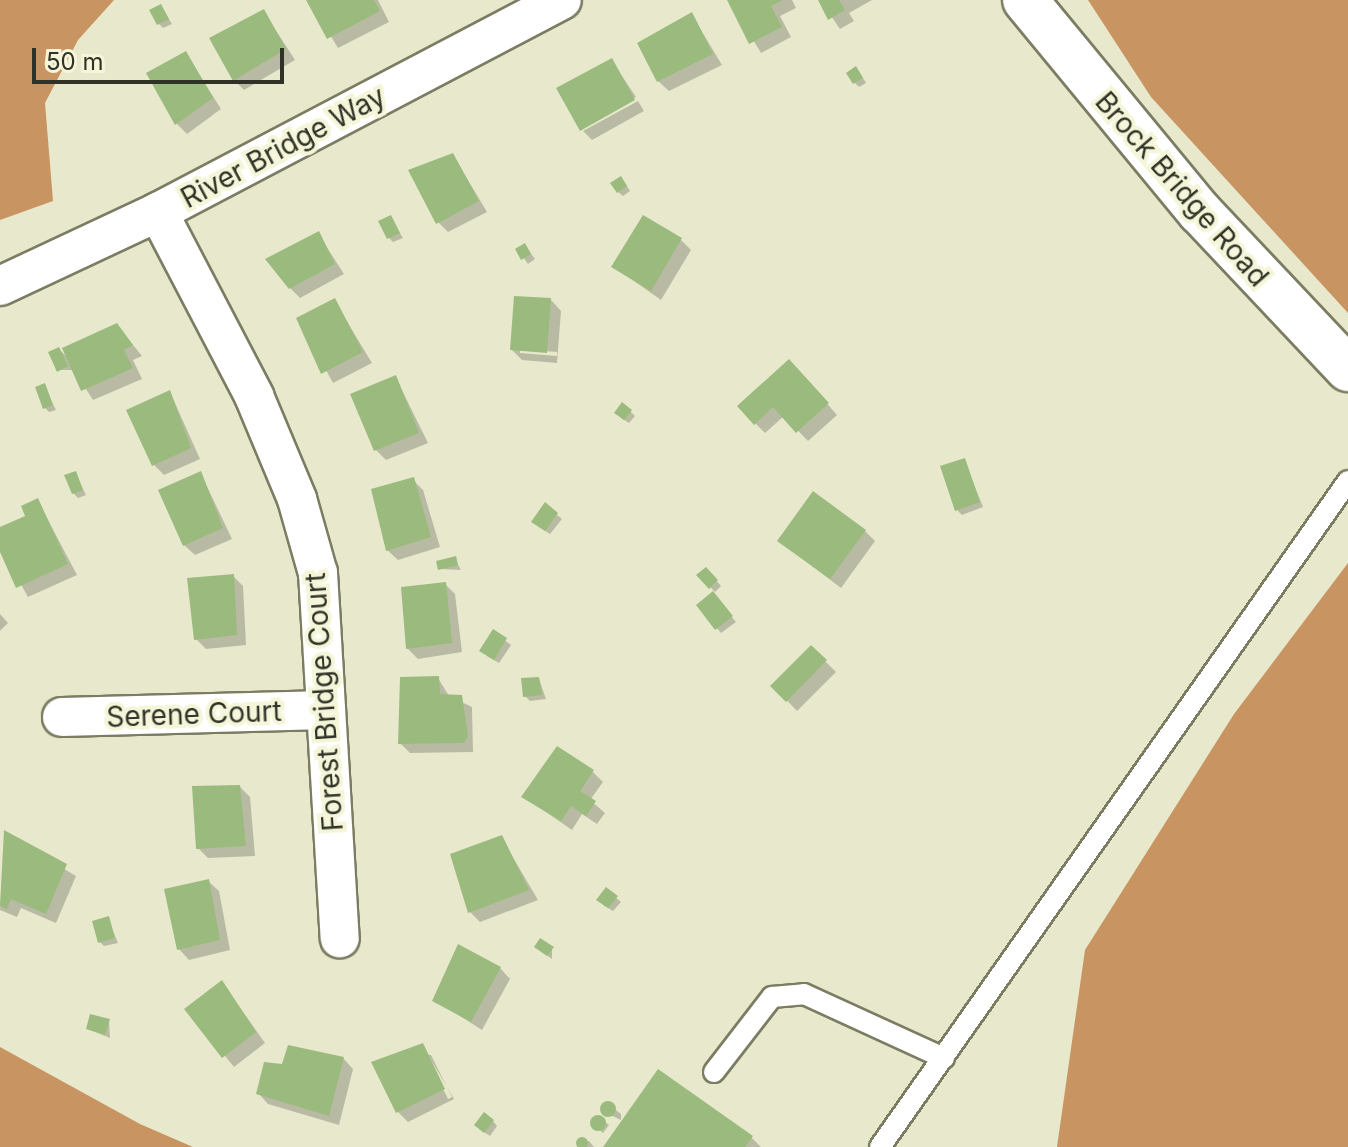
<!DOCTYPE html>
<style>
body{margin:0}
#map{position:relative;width:1348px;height:1147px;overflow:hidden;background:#e8e9cc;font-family:Inter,sans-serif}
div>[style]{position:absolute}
.forest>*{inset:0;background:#c89462}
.shadow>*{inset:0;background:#0003}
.building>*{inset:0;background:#9abb7d}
.round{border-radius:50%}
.roads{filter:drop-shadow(2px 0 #7b7c62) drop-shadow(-2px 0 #7b7c62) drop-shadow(0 2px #7b7c62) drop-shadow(0 -2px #7b7c62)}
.lane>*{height:20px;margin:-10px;padding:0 10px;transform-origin:10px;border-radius:10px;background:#fff}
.street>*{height:38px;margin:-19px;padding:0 19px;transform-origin:19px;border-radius:19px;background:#fff}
.secondary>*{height:44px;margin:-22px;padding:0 22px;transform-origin:22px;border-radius:22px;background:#fff}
span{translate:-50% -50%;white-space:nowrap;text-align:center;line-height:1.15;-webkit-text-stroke:8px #f5f6d9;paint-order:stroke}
.street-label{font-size:28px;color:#313227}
.scale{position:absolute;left:32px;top:48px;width:252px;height:36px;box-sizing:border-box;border:4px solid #313227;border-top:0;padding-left:10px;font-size:24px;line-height:28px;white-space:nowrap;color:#313227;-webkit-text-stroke:6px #f5f6d9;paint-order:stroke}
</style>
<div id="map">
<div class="forest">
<i style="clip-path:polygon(0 0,114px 0,78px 40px,45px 103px,53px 201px,0 220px)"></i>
<i style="clip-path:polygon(1088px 0,1348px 0,1348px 313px,1151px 97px)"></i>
<i style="clip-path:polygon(1348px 563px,1348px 1147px,1057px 1147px,1085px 950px,1234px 714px)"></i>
<i style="clip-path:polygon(0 1047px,140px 1124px,193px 1147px,0 1147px)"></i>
</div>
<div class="shadow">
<i style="clip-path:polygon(309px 0,378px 0,389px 22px,338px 48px)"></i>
<i style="clip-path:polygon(729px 0,792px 0,796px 8px,780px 16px,791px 37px,761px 53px)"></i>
<i style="clip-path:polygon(820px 0,872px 0,849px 13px,854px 21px,840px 29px)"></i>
<i style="clip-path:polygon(161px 6px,172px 24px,163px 28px,159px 24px)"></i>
<i style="clip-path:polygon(264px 12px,295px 60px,244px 90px,234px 80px)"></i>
<i style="clip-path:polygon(692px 15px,722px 65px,669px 91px,658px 81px)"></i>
<i style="clip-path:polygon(186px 53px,221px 109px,187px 134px,177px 124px)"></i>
<i style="clip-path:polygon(612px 61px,636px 97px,582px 127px)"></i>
<i style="clip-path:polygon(860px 73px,866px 83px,859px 87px,855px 83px)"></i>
<i style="clip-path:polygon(638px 101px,644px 111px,592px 140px,583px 131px)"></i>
<i style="clip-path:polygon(453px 155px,487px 212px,448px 232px,438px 222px)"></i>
<i style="clip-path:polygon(625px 183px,630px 191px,623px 196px,618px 192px)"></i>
<i style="clip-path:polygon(390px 217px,403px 238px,393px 242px,389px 238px)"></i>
<i style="clip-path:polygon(317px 232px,344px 274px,300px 298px,290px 288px)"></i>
<i style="clip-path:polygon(681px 240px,691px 250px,661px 300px,614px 267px)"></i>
<i style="clip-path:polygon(525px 246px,535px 259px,528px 264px,518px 250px)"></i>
<i style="clip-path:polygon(334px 300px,372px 363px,333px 383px,298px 319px)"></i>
<i style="clip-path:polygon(evenodd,551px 300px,561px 311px,557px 363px,522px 360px,512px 350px,551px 300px,520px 349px,557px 352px,557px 356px,520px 353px,520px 349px)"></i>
<i style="clip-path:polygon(117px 325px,142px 356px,133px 360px,142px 379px,93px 400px,74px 370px,58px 370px,59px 349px,69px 359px)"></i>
<i style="clip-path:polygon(799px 372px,837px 415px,808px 441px,784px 416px,765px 433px,755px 423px)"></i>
<i style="clip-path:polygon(396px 378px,428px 443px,386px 460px,376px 450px)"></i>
<i style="clip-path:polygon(44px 386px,56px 410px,49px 412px,45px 408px)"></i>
<i style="clip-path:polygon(170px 392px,200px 459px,164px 475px,154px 465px)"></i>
<i style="clip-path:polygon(630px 411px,635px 416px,629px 423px,621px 418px)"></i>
<i style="clip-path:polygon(964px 460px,983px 507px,962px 515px,957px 510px)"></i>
<i style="clip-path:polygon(75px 473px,86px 495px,78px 498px,73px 493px)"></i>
<i style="clip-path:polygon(201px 474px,232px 539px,195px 555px,184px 545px)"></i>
<i style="clip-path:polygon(413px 480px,423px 490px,440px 547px,398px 560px,387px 550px)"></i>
<i style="clip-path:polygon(38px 501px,77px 575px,28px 597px,0 547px,0 529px,28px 517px)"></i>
<i style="clip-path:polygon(545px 505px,562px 519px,550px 534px,538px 526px)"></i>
<i style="clip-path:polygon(865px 531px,875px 541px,841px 588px,779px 541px)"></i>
<i style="clip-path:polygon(455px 559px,461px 570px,440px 569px)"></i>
<i style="clip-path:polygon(706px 569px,721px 586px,713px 594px,736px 622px,721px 633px,698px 606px,715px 592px,699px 575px)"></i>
<i style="clip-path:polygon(233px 576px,243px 586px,246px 645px,206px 649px,196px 639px)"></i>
<i style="clip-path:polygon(445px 584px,455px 594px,462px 652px,418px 659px,408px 649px)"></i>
<i style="clip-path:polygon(0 614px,8px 623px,0 631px)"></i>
<i style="clip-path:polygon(494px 632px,511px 645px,499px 663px,487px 656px)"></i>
<i style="clip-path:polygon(811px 647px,836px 672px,797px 711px,773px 686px)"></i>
<i style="clip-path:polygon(438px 678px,449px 696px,472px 707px,473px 752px,410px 753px,400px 743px)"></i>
<i style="clip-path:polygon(539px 679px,546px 699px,530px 701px,525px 696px)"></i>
<i style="clip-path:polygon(593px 772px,603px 782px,590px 800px,605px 813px,597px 824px,582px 814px,572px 830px,524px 797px)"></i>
<i style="clip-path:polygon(240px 787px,250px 797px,255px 856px,208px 858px,198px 848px)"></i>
<i style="clip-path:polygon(5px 834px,76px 876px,56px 923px,21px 908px,17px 917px,0 910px)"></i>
<i style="clip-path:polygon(501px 837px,538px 900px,480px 922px,470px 912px)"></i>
<i style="clip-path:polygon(208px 881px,219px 891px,230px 950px,189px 960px,179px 949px)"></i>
<i style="clip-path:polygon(607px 890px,621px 902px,613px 911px,603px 905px)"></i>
<i style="clip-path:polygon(108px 919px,118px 943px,104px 946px,100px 942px)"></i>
<i style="clip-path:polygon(552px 949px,552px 959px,541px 951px)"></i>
<i style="clip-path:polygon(500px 968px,510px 979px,482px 1030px,435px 1000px)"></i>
<i style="clip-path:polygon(222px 982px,265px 1043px,234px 1067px,187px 1009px)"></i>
<i style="clip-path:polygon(109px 1021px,110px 1038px,88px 1029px)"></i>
<i style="clip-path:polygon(evenodd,423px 1046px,454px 1099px,408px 1122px,398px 1112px,423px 1046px,427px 1055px,431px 1055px,452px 1097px,448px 1099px,427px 1055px)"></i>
<i style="clip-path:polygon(343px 1058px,353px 1069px,339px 1125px,268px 1104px,258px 1093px,284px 1067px)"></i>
<i style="clip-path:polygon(608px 1104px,621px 1114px,621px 1120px,604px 1112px)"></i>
<i style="clip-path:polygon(598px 1117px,609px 1125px,603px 1133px,593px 1124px)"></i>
<i style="clip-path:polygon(493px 1121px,497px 1126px,490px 1136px,481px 1130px)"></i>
<i style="clip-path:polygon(751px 1137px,761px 1147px,606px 1147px)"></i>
<i style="clip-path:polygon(589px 1141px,594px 1147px,580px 1147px,579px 1143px)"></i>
</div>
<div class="building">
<i style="clip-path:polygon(306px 0,374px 0,380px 11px,327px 39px)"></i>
<i style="clip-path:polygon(727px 0,783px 0,771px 6px,782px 27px,749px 44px)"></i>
<i style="clip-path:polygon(818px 0,839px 0,845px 10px,828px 20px)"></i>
<i style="clip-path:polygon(161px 4px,169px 19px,157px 25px,149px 10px)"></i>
<i style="clip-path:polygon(264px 9px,286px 49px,233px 81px,209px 38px)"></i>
<i style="clip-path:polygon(692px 12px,713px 54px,657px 82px,637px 43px)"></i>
<i style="clip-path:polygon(186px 51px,213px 98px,175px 125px,146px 73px)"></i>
<i style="clip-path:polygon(612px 58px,635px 100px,580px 131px,556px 88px)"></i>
<i style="clip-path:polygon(856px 66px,863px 78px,853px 84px,846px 73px)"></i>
<i style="clip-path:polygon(453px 153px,479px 201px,436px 224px,408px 170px)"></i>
<i style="clip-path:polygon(621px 176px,627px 186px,617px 193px,610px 183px)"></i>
<i style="clip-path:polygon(391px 215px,400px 233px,387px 239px,378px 221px)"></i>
<i style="clip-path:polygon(643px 215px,682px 238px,651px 291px,611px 267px)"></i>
<i style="clip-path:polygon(319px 231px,335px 264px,289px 289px,265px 259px)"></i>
<i style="clip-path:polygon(525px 243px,531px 254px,521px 260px,515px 249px)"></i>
<i style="clip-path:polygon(514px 296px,551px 298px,547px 353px,510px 350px)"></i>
<i style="clip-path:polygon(335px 298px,363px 352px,321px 374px,296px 318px)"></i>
<i style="clip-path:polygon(117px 323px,133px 345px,124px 350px,133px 368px,81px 391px,62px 348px)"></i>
<i style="clip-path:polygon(59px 347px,68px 366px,57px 372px,48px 352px)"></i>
<i style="clip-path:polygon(789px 359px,829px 403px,796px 433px,773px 407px,754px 425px,737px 406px)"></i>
<i style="clip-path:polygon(396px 375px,419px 433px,374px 451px,350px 394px)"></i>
<i style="clip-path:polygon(45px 383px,53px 405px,43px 409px,35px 387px)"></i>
<i style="clip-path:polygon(170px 390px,191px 448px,152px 466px,126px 410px)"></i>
<i style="clip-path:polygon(622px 402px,632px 410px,624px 420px,614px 413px)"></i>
<i style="clip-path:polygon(965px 458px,980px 502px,955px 511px,940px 466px)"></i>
<i style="clip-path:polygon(76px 471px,83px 490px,72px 494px,64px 475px)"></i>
<i style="clip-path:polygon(201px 471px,223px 528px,183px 546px,158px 490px)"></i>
<i style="clip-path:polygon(414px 477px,431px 537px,386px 551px,371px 489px)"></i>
<i style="clip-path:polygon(813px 491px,866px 530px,830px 579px,777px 541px)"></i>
<i style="clip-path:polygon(38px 498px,68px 564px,16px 588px,0 552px,0 527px,25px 516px,21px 506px)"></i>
<i style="clip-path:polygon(545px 502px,558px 513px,545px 531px,531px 522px)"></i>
<i style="clip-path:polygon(456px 556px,458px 565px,438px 570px,436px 561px)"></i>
<i style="clip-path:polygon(706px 567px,718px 580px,709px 589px,696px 575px)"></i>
<i style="clip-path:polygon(234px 574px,237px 635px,194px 640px,187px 578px)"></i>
<i style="clip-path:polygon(446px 582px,452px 643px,406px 649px,401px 587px)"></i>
<i style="clip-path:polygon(713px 591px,733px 616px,715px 630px,696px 605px)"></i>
<i style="clip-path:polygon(493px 629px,507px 638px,494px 660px,479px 651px)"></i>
<i style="clip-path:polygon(811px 645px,827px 660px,786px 702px,770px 686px)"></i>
<i style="clip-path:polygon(439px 676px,440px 694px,462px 695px,468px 736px,464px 743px,398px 744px,400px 677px)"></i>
<i style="clip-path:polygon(539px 677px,542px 695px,523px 697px,521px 678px)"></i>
<i style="clip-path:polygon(557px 746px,594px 770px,580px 791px,596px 801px,586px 816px,571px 806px,561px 821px,521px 797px)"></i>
<i style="clip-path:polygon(240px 785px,246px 846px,196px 849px,192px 786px)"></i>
<i style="clip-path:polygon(4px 830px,67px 864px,46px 914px,11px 899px,7px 909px,0 906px)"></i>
<i style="clip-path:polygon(502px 835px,529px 890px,468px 913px,450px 854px)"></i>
<i style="clip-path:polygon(209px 879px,220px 940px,177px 950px,164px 889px)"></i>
<i style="clip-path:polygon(606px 887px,618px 896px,608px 908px,596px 900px)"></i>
<i style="clip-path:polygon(109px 916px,115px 938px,98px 943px,92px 921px)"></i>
<i style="clip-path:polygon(540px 938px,554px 947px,547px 956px,534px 947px)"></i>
<i style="clip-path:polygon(458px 944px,501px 967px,471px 1022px,432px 1001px)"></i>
<i style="clip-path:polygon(222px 980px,256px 1032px,222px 1058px,184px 1009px)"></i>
<i style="clip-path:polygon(90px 1014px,110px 1019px,105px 1035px,86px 1029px)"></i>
<i style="clip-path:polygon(423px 1043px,445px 1089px,396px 1113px,371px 1062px)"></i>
<i style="clip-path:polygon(288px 1045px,344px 1057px,329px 1116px,256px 1094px,264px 1062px,282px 1064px)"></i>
<i style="clip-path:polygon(658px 1069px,753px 1136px,745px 1147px,603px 1147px)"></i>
<i class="round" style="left:600px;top:1101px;width:16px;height:16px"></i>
<i style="clip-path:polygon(484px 1112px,494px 1120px,484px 1133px,474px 1125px)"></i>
<i class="round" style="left:590px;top:1115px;width:16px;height:16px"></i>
<i class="round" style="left:576px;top:1137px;width:12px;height:12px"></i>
</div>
<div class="roads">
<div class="lane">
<i style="left:714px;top:1072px;width:95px;rotate:-52.3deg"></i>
<i style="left:772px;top:997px;width:32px;rotate:-5deg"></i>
<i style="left:804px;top:994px;width:154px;rotate:24.6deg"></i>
<i style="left:880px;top:1147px;width:814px;rotate:-54.9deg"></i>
</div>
<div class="street">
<i style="left:158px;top:212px;width:208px;rotate:62.4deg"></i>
<i style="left:254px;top:396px;width:112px;rotate:67.3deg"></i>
<i style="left:297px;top:499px;width:77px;rotate:74.2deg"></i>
<i style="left:318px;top:573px;width:366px;rotate:86.6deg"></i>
<i style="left:0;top:286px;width:174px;rotate:-25.1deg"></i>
<i style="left:158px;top:212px;width:456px;rotate:-27.7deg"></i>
<i style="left:62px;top:717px;width:264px;rotate:-1.5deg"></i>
</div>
<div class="secondary">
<i style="left:1025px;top:0;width:275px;rotate:50.5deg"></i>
<i style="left:1200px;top:212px;width:216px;rotate:46.7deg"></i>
</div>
</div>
<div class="street-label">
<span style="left:283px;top:147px;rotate:-28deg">River Bridge Way</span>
<span style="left:1182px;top:189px;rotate:49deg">Brock Bridge Road</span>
<span style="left:324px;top:702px;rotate:-94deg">Forest Bridge Court</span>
<span style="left:194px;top:714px;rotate:-2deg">Serene Court</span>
</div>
<div class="scale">50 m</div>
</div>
